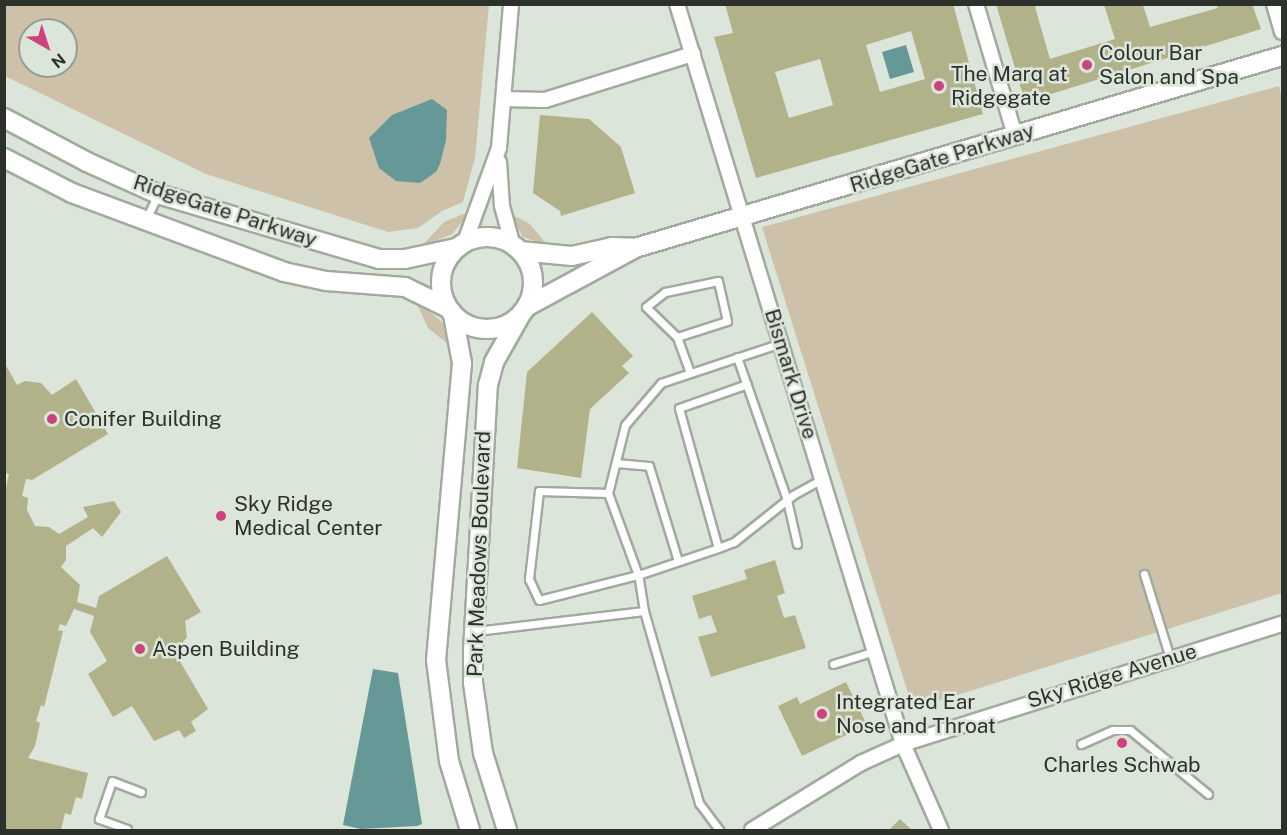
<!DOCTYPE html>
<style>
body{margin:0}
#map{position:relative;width:1287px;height:835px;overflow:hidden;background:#dce5d9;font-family:"Public Sans",sans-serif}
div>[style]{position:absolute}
.green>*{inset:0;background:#cec1a9}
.water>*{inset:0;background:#659896}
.building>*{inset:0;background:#b1b28a}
.roads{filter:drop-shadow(2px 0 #a2aa9f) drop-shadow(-2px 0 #a2aa9f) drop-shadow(0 2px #a2aa9f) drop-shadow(0 -2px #a2aa9f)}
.lane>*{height:7px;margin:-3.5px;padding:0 3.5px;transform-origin:3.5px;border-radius:3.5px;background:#fff}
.street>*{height:14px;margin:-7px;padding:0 7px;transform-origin:7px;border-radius:7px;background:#fff}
.secondary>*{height:18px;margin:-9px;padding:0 9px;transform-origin:9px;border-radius:9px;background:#fff}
.secondary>.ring{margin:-9px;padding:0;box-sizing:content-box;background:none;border:18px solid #fff;border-radius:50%}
.dots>*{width:16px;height:16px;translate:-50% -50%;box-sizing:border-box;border:3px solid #dce5d9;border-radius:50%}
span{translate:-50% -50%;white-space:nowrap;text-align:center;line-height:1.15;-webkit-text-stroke:5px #dce5d9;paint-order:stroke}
.poi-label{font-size:21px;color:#2d312c}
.left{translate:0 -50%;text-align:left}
.street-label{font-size:21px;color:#2d312c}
.frame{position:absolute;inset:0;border:6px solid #2d312c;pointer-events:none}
.north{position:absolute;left:18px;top:18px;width:60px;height:60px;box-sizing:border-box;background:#dce5d9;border:2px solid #969d94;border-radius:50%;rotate:141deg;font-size:16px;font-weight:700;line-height:24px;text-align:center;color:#2d312c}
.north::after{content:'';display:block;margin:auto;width:21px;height:27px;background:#cc437d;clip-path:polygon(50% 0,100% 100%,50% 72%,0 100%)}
</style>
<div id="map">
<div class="green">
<i style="clip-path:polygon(evenodd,4px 5px,489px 5px,475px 158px,463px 202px,442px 211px,418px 228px,388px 232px,206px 174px,5px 76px,4px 5px,30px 30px,66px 30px,66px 66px,30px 66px,30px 30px)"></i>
<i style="clip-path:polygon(1279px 86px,1282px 100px,1282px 593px,913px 709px,762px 227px)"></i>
<i style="clip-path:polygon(471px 211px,452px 234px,421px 247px,444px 222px)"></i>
<i style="clip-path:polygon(509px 213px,530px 224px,548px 246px,523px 237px)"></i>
<i style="clip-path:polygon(415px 300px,442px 322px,453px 348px,428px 328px)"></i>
</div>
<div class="water">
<i style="clip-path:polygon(906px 45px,914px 72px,890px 79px,882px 52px)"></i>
<i style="clip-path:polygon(432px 99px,447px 110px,446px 140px,440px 164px,436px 172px,420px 183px,396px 181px,379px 168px,369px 138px,392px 115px)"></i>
<i style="clip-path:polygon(373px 669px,398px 673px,422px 824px,417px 826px,361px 829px,343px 825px)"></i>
</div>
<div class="building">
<i style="clip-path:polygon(evenodd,725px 4px,953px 4px,983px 114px,756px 178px,714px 37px,733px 33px,725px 4px,911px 31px,925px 79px,880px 92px,866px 45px,911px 31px,725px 4px,820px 59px,833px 105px,789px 118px,775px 72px,820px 59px)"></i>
<i style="clip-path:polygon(996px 4px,1041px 4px,1035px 7px,1050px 59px,1115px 39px,1104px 5px,1143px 5px,1150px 27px,1218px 8px,1216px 4px,1252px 4px,1261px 29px,1025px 102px)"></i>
<i style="clip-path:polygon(540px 115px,589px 119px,621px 147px,635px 193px,561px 216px,560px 211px,533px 193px)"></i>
<i style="clip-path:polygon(592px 312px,633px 356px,622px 366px,629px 373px,590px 409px,581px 478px,517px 468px,527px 372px)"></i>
<i style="clip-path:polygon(4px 362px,17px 385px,25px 381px,41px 383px,52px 395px,76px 379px,108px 434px,32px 480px,26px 479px,22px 496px,28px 498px,27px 510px,35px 526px,49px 527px,59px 534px,88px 517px,83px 507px,114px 501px,121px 512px,102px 537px,93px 528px,66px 546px,66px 560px,61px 567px,80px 585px,77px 602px,96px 608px,99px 596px,167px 556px,201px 612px,185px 621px,187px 637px,175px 653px,208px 709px,191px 722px,196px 731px,184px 738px,179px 730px,154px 741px,132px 706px,113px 717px,88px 674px,107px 661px,90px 632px,94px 616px,74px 609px,66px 626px,60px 624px,58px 630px,63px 631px,44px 707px,41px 705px,36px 721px,40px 723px,35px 746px,28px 758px,88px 773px,82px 799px,76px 797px,71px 815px,65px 813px,61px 830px,4px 830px,4px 495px,9px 474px,4px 473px)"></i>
<i style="clip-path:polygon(775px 560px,785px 593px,777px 596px,784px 618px,795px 615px,806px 648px,711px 677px,698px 637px,717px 632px,711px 615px,699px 619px,692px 596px,747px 579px,744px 570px)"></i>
<i style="clip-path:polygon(846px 682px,867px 725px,802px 756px,778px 706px,797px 697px,800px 704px)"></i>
<i style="clip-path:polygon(900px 819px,912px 830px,889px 830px)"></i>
</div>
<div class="roads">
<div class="lane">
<i style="left:146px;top:219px;width:25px;rotate:-64deg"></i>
<i style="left:677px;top:337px;width:52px;rotate:-17.7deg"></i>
<i style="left:727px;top:321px;width:41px;rotate:-102.7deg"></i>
<i style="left:718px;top:281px;width:54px;rotate:168.3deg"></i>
<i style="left:665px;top:292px;width:24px;rotate:142deg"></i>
<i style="left:646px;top:307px;width:43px;rotate:44.1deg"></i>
<i style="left:677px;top:337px;width:37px;rotate:70deg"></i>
<i style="left:781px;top:343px;width:126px;rotate:161.6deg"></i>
<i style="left:661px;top:383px;width:55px;rotate:130.6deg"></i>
<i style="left:625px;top:425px;width:70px;rotate:104deg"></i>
<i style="left:608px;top:493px;width:69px;rotate:-178.3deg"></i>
<i style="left:539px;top:491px;width:89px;rotate:96.5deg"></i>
<i style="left:529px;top:579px;width:23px;rotate:65deg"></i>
<i style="left:539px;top:600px;width:102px;rotate:-14.2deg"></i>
<i style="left:638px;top:575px;width:84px;rotate:-18.6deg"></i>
<i style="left:718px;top:548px;width:17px;rotate:-21deg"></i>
<i style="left:734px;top:542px;width:75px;rotate:-38.5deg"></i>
<i style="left:793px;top:495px;width:33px;rotate:-29deg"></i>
<i style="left:737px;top:357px;width:151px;rotate:70.7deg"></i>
<i style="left:787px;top:500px;width:45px;rotate:77.2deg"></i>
<i style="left:616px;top:463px;width:33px;rotate:5deg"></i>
<i style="left:649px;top:466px;width:99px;rotate:73deg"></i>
<i style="left:718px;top:548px;width:145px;rotate:-105.6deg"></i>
<i style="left:679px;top:408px;width:72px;rotate:-19.4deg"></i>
<i style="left:1144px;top:574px;width:88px;rotate:72.8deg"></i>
<i style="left:644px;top:611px;width:200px;rotate:74deg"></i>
<i style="left:699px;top:803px;width:34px;rotate:53deg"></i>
<i style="left:476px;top:631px;width:169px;rotate:-6.8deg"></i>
<i style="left:644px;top:611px;width:36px;rotate:-99deg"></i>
<i style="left:638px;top:575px;width:87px;rotate:-110.1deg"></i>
<i style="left:833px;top:664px;width:44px;rotate:-17.2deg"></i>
<i style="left:1081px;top:744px;width:35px;rotate:-24deg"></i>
<i style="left:1113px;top:730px;width:17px"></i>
<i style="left:1130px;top:730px;width:101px;rotate:39.4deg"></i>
<i style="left:127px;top:829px;width:30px;rotate:-160deg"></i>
<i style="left:99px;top:819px;width:40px;rotate:-71.1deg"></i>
<i style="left:112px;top:781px;width:31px;rotate:21deg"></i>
</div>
<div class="street">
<i style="left:677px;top:4px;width:774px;rotate:73.02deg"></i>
<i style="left:903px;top:744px;width:94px;rotate:66.2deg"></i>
<i style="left:976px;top:4px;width:138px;rotate:73.5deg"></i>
<i style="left:1274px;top:4px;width:29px;rotate:74deg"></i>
<i style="left:504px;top:99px;width:41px;rotate:1.4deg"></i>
<i style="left:545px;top:100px;width:155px;rotate:-17.3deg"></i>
<i style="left:499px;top:162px;width:44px;rotate:86.1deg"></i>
<i style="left:502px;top:206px;width:41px;rotate:74.6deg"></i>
<i style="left:465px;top:242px;width:100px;rotate:-70.1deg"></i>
<i style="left:499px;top:148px;width:144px;rotate:-85.2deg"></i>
<i style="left:752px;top:830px;width:128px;rotate:-31.6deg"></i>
<i style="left:861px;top:763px;width:46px;rotate:-24.3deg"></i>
<i style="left:903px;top:744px;width:398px;rotate:-17.6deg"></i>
</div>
<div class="secondary">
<i style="left:4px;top:118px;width:94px;rotate:27.9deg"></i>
<i style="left:87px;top:162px;width:78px;rotate:24.3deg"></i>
<i style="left:158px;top:194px;width:230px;rotate:16.4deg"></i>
<i style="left:379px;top:259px;width:26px"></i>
<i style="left:405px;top:259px;width:52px;rotate:-12.2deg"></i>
<i style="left:4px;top:158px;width:76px;rotate:27.2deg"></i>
<i style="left:72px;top:193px;width:226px;rotate:20.4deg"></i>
<i style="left:284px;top:272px;width:43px;rotate:12.1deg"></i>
<i style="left:326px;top:281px;width:79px;rotate:4.3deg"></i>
<i style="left:405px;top:287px;width:46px;rotate:26deg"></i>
<i class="ring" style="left:441px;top:237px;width:74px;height:74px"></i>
<i style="left:520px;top:251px;width:52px;rotate:5.5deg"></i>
<i style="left:572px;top:256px;width:41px;rotate:-12.7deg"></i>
<i style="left:612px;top:247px;width:23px;rotate:2deg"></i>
<i style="left:526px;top:307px;width:124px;rotate:-28.4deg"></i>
<i style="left:635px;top:248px;width:675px;rotate:-16.53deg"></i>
<i style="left:453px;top:315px;width:49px;rotate:79.4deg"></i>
<i style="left:462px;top:363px;width:298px;rotate:95deg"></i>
<i style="left:436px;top:660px;width:102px;rotate:82.7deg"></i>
<i style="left:449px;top:761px;width:72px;rotate:73.1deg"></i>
<i style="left:507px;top:830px;width:81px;rotate:-107.3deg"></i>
<i style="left:483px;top:753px;width:71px;rotate:-98.1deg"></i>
<i style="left:473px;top:683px;width:32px;rotate:-90deg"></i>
<i style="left:473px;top:651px;width:266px;rotate:-86.8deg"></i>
<i style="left:488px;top:385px;width:24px;rotate:-75deg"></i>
<i style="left:494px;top:362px;width:53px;rotate:-60.5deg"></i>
</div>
</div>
<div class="dots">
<i style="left:1087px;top:65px;background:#cc437d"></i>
<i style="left:939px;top:86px;background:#cc437d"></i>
<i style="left:52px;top:419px;background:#cc437d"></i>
<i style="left:221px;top:516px;background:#cc437d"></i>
<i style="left:140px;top:649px;background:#cc437d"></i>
<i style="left:822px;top:714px;background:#cc437d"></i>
<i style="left:1122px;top:743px;background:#cc437d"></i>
</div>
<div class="poi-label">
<span class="left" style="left:1099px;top:65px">Colour Bar<br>Salon and Spa</span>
<span class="left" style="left:951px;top:86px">The Marq at<br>Ridgegate</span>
<span class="left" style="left:64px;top:419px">Conifer Building</span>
<span class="left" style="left:234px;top:516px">Sky Ridge<br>Medical Center</span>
<span class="left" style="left:152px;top:649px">Aspen Building</span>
<span class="left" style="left:836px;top:714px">Integrated Ear<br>Nose and Throat</span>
<span style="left:1122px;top:765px">Charles Schwab</span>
</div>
<div class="street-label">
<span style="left:942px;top:158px;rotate:-17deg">RidgeGate Parkway</span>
<span style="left:225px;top:211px;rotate:18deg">RidgeGate Parkway</span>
<span style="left:791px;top:374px;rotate:73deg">Bismark Drive</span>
<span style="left:479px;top:554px;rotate:-88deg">Park Meadows Boulevard</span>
<span style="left:1112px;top:676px;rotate:-17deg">Sky Ridge Avenue</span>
</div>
<div class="frame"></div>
<div class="north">N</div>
</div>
